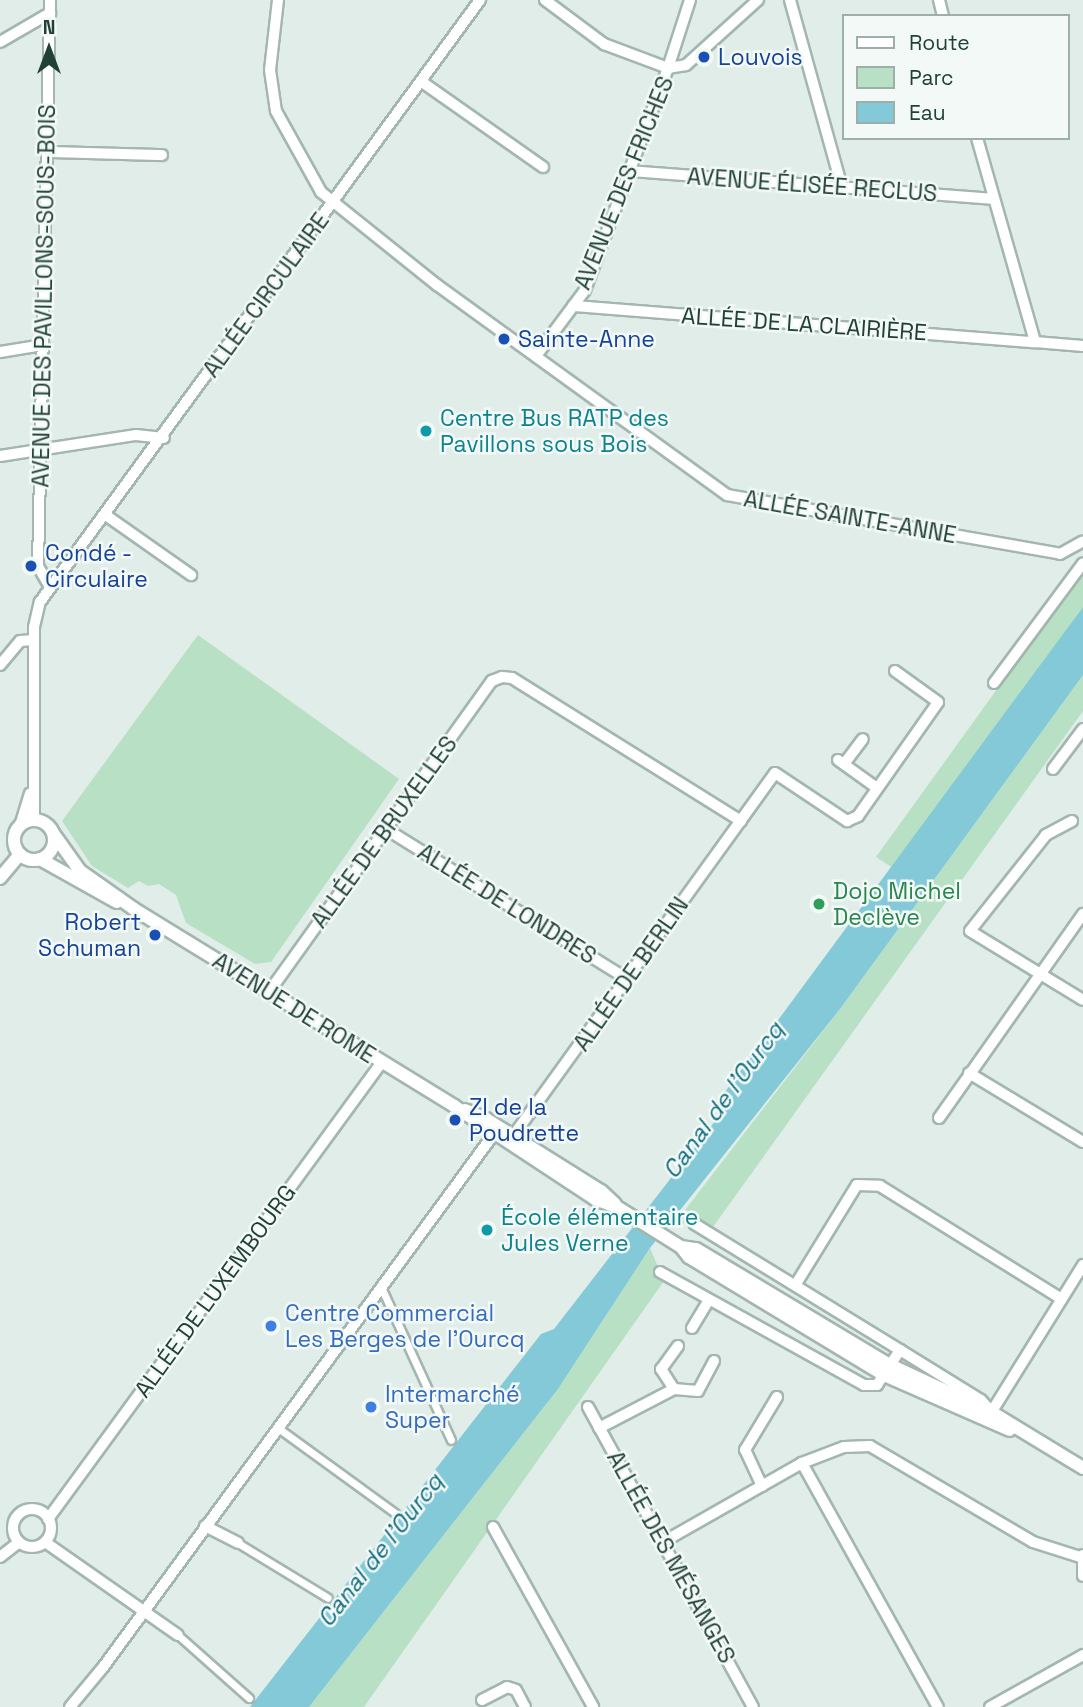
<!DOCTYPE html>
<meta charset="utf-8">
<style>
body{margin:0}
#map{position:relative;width:1083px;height:1707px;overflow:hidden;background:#e1ede8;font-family:"Space Grotesk",sans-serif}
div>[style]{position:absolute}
.green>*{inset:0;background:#b8e0c4}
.water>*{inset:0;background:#84c9d7}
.roads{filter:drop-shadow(2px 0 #a3b6b0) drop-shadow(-2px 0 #a3b6b0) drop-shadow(0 2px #a3b6b0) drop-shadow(0 -2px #a3b6b0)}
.pedestrian>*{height:7px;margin:-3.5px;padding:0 3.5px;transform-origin:3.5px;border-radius:3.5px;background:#fff}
.minor>*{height:10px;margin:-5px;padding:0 5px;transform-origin:5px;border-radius:5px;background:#fff}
.minor>.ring{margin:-5px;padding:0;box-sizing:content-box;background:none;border:10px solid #fff;border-radius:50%}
.tertiary>*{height:12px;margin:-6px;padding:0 6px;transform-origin:6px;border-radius:6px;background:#fff}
.tertiary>.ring{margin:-6px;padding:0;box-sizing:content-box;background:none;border:12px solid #fff;border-radius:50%}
.dots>*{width:19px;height:19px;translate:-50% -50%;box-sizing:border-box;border:4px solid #f2f9f6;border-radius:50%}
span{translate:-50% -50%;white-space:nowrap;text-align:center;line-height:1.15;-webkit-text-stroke:5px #f2f9f6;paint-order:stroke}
.transit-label{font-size:23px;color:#164399}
.left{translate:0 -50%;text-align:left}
.right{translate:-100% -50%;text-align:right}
.street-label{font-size:23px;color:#204038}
.culture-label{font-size:23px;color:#0d838f}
.leisure-label{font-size:23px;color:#27864d}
.shop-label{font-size:23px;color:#366cbe}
.water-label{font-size:24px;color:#146d81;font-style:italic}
.legend{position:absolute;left:842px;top:14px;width:228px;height:126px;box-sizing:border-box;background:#f2f9f6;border:2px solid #9eafaa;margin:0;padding:9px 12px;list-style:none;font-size:21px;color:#204038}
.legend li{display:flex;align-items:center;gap:14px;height:35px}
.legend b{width:35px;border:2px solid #9eafaa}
.north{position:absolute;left:14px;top:14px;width:70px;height:70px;-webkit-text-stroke:5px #f2f9f6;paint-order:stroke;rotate:0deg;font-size:19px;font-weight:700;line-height:28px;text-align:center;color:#204038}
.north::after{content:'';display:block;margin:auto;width:24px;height:32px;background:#204038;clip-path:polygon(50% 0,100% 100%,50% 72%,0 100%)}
</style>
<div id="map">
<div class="green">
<i style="clip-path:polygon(1083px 570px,1083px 607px,893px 868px,876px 857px)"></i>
<i style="clip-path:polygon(198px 635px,399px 779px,271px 962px,255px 964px,186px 923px,176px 895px,159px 884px,148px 886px,139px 881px,128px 888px,92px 866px,62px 821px)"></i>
<i style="clip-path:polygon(1083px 675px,1083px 711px,713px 1227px,671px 1222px,682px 1214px,840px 1009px)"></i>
<i style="clip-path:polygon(650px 1248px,664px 1281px,364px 1707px,309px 1707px,558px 1389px)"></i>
</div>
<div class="water">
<i style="clip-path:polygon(1083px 607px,1083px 675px,840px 1009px,650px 1248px,558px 1389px,309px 1707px,250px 1707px,541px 1334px,554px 1329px,719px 1116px,725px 1092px)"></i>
</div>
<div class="roads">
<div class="pedestrian">
<i style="left:381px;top:1287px;width:168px;rotate:65.4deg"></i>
<i style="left:278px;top:1428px;width:145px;rotate:36deg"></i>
<i style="left:238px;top:1543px;width:105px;rotate:31.4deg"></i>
<i style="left:178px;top:1635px;width:95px;rotate:41.6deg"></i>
</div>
<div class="minor">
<i style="left:278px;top:0;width:70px;rotate:96.5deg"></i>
<i style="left:270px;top:70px;width:41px;rotate:81.7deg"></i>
<i style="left:276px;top:111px;width:93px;rotate:60.9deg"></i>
<i style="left:321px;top:192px;width:149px;rotate:38.7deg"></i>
<i style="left:437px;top:285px;width:358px;rotate:35.9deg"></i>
<i style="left:727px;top:495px;width:338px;rotate:10deg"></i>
<i style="left:1060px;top:554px;width:26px;rotate:-29deg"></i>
<i style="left:545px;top:0;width:74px;rotate:36.7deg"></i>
<i style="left:604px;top:44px;width:68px;rotate:20.6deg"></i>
<i style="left:668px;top:68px;width:71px;rotate:-72.1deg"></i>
<i style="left:790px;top:0;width:195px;rotate:74.5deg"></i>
<i style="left:939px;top:0;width:16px;rotate:76deg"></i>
<i style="left:0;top:42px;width:58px;rotate:-30.1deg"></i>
<i style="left:422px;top:82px;width:148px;rotate:35.1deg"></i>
<i style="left:977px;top:138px;width:212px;rotate:74.1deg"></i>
<i style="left:1035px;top:342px;width:48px;rotate:4.8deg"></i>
<i style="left:47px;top:152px;width:115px;rotate:1.5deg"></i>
<i style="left:630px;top:171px;width:364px;rotate:4.4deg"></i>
<i style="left:573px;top:306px;width:463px;rotate:4.5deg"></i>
<i style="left:0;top:352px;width:44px;rotate:-9.2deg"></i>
<i style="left:536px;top:356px;width:82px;rotate:-53.4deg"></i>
<i style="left:585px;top:290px;width:237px;rotate:-69.5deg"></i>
<i style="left:668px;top:68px;width:18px;rotate:-9deg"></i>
<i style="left:686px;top:65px;width:97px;rotate:-42.1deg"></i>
<i style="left:0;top:456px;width:138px;rotate:-8.8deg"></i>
<i style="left:136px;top:435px;width:28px;rotate:6deg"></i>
<i style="left:107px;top:516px;width:103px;rotate:35.1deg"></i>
<i style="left:50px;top:587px;width:24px;rotate:-120deg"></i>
<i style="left:38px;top:566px;width:566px;rotate:-88.79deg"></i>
<i style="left:0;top:665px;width:31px;rotate:-50deg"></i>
<i style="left:20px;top:641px;width:14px;rotate:-4deg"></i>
<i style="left:994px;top:683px;width:149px;rotate:-53.4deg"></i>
<i style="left:838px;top:760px;width:48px;rotate:35.7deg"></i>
<i style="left:844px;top:764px;width:31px;rotate:-53deg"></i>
<i style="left:1053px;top:769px;width:50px;rotate:-53.1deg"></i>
<i style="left:34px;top:821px;width:194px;rotate:-90deg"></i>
<i style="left:34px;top:627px;width:26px;rotate:-77deg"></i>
<i style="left:40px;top:602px;width:746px;rotate:-53.84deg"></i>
<i style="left:1072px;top:821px;width:30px;rotate:152deg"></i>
<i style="left:1046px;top:835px;width:122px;rotate:128.4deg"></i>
<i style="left:970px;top:931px;width:132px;rotate:31.4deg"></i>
<i style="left:20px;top:826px;width:34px;rotate:-73deg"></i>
<i style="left:386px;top:829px;width:284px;rotate:31.9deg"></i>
<i style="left:269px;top:992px;width:383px;rotate:-54.4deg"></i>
<i style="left:492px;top:681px;width:11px;rotate:-22deg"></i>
<i style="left:502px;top:677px;width:10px;rotate:6deg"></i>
<i style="left:512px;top:678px;width:270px;rotate:32deg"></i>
<i style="left:969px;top:1073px;width:133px;rotate:31.2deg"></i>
<i style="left:939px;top:1118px;width:250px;rotate:-54.8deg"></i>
<i style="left:511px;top:1139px;width:451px;rotate:-54.2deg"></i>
<i style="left:775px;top:773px;width:87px;rotate:33.7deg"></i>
<i style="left:847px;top:821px;width:12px;rotate:-24deg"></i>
<i style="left:858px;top:816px;width:139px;rotate:-54.9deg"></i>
<i style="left:938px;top:702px;width:53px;rotate:-144.2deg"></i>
<i style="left:660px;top:1272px;width:233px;rotate:29deg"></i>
<i style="left:864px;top:1385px;width:13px"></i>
<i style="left:877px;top:1385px;width:42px;rotate:-56.7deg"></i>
<i style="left:900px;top:1350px;width:241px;rotate:-148.5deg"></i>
<i style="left:796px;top:1284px;width:116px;rotate:-58.4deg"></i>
<i style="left:857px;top:1185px;width:23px;rotate:2deg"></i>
<i style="left:880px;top:1186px;width:212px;rotate:31.9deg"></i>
<i style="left:692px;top:1328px;width:33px;rotate:-59deg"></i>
<i style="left:678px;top:1346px;width:29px;rotate:126deg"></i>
<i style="left:661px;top:1369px;width:24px;rotate:57deg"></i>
<i style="left:674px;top:1389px;width:24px;rotate:5deg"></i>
<i style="left:698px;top:1391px;width:34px;rotate:-62deg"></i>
<i style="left:900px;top:1350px;width:95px;rotate:31.7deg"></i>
<i style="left:981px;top:1400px;width:15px;rotate:48deg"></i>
<i style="left:588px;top:1407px;width:342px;rotate:61.2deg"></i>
<i style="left:989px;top:1416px;width:178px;rotate:-58.1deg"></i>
<i style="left:599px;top:1428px;width:85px;rotate:-27.5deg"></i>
<i style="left:802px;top:1463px;width:279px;rotate:60.9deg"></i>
<i style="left:762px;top:1486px;width:40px;rotate:-115deg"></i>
<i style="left:745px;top:1450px;width:62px;rotate:-58.9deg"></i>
<i class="ring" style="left:13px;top:1509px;width:28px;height:28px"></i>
<i style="left:48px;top:1519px;width:566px;rotate:-53.84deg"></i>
<i style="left:205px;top:1526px;width:37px;rotate:27deg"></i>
<i style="left:493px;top:1527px;width:206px;rotate:60.9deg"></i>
<i style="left:45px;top:1542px;width:162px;rotate:35deg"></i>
<i style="left:663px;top:1542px;width:160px;rotate:-29.6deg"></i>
<i style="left:802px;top:1463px;width:45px;rotate:-20.9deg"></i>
<i style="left:844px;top:1447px;width:26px;rotate:-2deg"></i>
<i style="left:870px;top:1446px;width:189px;rotate:30.5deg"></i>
<i style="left:1033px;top:1542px;width:52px;rotate:17.7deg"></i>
<i style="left:1083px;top:1555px;width:21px;rotate:90deg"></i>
<i style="left:0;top:1557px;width:24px;rotate:-38deg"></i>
<i style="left:482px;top:1700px;width:28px;rotate:-27deg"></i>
<i style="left:507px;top:1687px;width:9px;rotate:18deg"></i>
<i style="left:516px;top:1690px;width:19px;rotate:62deg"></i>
<i style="left:70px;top:1707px;width:53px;rotate:-50.3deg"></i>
<i style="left:104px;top:1666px;width:658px;rotate:-53.77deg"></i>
<i style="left:990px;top:1707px;width:107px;rotate:-29.2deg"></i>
</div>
<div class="tertiary">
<i class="ring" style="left:14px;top:820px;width:28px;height:28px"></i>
<i style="left:53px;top:833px;width:47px;rotate:54.6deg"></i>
<i style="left:80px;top:871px;width:66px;rotate:35.1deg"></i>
<i style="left:134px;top:909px;width:376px;rotate:31.6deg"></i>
<i style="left:454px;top:1106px;width:169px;rotate:33.4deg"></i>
<i style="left:595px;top:1199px;width:23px;rotate:20deg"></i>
<i style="left:617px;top:1207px;width:75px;rotate:32deg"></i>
<i style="left:681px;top:1247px;width:15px;rotate:8deg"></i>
<i style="left:696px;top:1249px;width:226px;rotate:30.9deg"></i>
<i style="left:890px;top:1365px;width:111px;rotate:25deg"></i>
<i style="left:991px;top:1412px;width:108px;rotate:31.3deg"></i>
<i style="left:40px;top:859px;width:88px;rotate:29.2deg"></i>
<i style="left:0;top:878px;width:31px;rotate:-50deg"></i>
<i style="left:465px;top:1110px;width:23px;rotate:23deg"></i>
<i style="left:486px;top:1119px;width:136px;rotate:32.1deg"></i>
<i style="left:601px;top:1191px;width:19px;rotate:43deg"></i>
<i style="left:681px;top:1247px;width:13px;rotate:51deg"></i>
<i style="left:689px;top:1257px;width:228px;rotate:31.2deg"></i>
<i style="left:884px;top:1375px;width:137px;rotate:23.6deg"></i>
</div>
</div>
<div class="dots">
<i style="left:704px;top:57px;background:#1a4fb4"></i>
<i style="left:504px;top:339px;background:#1a4fb4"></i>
<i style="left:426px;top:431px;background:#0f9aa8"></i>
<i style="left:31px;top:566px;background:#1a4fb4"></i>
<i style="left:819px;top:904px;background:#2e9e5b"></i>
<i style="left:155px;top:935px;background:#1a4fb4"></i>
<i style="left:455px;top:1120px;background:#1a4fb4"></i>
<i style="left:487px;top:1230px;background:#0f9aa8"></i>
<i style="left:271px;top:1326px;background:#3f7fe0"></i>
<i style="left:371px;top:1407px;background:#3f7fe0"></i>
</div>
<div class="transit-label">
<span class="left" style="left:718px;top:57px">Louvois</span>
<span class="left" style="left:518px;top:339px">Sainte-Anne</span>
<span class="left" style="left:45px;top:566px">Condé -<br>Circulaire</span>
<span class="right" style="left:141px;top:935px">Robert<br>Schuman</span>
<span class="left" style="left:469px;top:1120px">ZI de la<br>Poudrette</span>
</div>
<div class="street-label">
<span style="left:624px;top:183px;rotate:-68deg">AVENUE DES FRICHES</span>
<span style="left:812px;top:185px;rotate:4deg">AVENUE ÉLISÉE RECLUS</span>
<span style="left:266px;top:295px;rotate:-54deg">ALLÉE CIRCULAIRE</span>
<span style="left:44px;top:296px;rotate:-89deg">AVENUE DES PAVILLONS-SOUS-BOIS</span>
<span style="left:804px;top:324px;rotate:4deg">ALLÉE DE LA CLAIRIÈRE</span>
<span style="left:850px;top:517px;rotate:10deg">ALLÉE SAINTE-ANNE</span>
<span style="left:384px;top:832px;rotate:-54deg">ALLÉE DE BRUXELLES</span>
<span style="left:507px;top:904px;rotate:32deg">ALLÉE DE LONDRES</span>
<span style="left:631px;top:974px;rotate:-55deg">ALLÉE DE BERLIN</span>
<span style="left:294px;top:1008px;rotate:32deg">AVENUE DE ROME</span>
<span style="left:215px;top:1291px;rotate:-54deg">ALLÉE DE LUXEMBOURG</span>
<span style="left:671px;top:1557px;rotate:61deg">ALLÉE DES MÉSANGES</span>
</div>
<div class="culture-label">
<span class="left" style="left:440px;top:431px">Centre Bus RATP des<br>Pavillons sous Bois</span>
<span class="left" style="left:501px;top:1230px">École élémentaire<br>Jules Verne</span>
</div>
<div class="leisure-label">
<span class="left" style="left:833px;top:904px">Dojo Michel<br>Declève</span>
</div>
<div class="shop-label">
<span class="left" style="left:285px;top:1326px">Centre Commercial<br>Les Berges de l'Ourcq</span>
<span class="left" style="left:385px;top:1407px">Intermarché<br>Super</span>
</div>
<div class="water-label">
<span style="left:723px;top:1100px;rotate:-54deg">Canal de l'Ourcq</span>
<span style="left:380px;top:1550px;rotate:-52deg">Canal de l'Ourcq</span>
</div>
<ul class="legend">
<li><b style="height:9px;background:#fff"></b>Route</li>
<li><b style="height:19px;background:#b8e0c4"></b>Parc</li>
<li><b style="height:19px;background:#84c9d7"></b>Eau</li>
</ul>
<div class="north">N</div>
</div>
